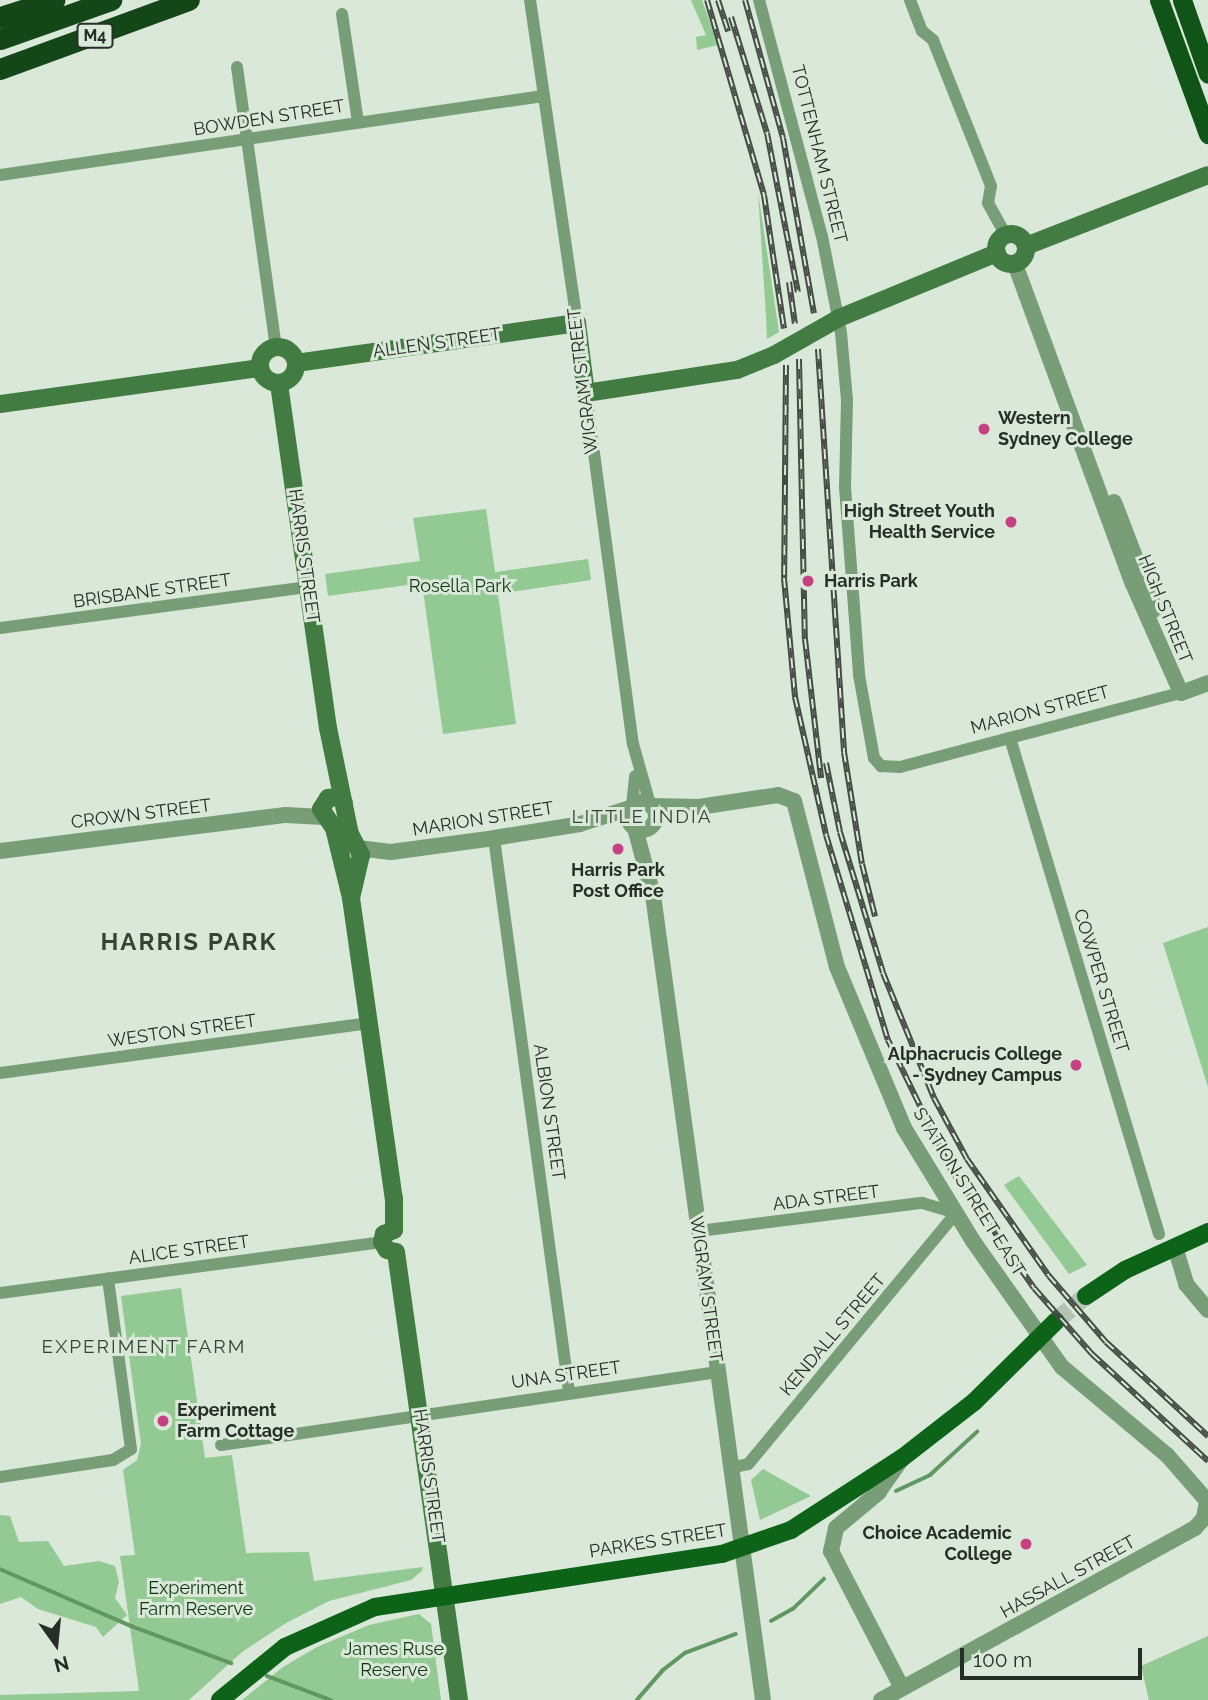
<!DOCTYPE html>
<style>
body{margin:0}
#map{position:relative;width:1208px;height:1700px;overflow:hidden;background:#d9e8d8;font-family:Raleway,sans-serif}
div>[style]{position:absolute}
.green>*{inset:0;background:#93c992}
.stream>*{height:3.5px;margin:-1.75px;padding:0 1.75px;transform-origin:1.75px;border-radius:1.75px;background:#619761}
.primary-tunnel>*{height:18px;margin-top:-9px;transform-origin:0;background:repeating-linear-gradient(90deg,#b5c3b5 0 18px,transparent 0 27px)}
.minor>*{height:12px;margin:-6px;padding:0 6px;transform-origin:6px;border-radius:6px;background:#789e77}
.tertiary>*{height:16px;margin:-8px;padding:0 8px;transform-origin:8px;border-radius:8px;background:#789e77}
.tertiary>.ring{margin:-8px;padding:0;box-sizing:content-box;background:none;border:16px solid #789e77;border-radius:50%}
.secondary>*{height:18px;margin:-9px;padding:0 9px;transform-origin:9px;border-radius:9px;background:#427c42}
.secondary>.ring{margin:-9px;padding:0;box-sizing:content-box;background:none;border:18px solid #427c42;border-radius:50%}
.primary>*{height:18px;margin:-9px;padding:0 9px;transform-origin:9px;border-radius:9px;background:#0d6317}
.trunk>*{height:19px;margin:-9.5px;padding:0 9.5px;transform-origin:9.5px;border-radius:9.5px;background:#105517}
.motorway>*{height:21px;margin:-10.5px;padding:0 10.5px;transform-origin:10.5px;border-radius:10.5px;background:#144717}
.rail>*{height:6px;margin-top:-3px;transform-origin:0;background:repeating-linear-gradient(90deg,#d9e8d8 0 10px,#444b44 0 20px);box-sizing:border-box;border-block:2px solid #444b44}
.secondary-bridge>*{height:18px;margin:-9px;padding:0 9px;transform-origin:9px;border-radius:9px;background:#427c42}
.dots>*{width:19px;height:19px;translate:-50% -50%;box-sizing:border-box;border:4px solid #d9e8d8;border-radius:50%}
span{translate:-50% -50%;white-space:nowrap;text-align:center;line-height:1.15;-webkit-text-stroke:6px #d9e8d8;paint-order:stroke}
.shield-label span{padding:2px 5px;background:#d9e8d8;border:2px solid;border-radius:5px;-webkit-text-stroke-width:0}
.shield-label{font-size:16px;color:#272d27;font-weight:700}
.street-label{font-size:18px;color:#272d27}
.poi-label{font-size:18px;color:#272d27;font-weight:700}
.left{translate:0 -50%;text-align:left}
.right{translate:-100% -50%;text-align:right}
.park-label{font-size:18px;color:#103611}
.neighbourhood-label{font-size:19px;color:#374336;letter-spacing:2px}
.district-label{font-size:24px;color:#374336;font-weight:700;letter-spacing:2px}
.north{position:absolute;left:21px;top:1609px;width:70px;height:70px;-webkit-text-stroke:5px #d9e8d8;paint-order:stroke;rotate:165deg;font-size:19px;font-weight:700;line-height:28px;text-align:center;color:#272d27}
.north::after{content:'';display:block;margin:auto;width:24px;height:32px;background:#272d27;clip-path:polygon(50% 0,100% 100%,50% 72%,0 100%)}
.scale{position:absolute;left:960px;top:1648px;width:182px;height:32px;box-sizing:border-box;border:4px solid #272d27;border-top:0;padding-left:9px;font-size:21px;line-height:24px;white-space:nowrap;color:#272d27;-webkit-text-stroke:5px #d9e8d8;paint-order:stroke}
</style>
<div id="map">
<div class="green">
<i style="clip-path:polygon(691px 0,702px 0,718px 45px,697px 50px,696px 37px,706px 35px)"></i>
<i style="clip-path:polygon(758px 192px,779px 332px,767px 339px,766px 316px)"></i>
<i style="clip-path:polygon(486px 509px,495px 572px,588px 559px,591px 580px,498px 594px,516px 724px,443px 734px,422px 583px,328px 596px,325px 574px,420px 561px,413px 518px)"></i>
<i style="clip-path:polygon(1208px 927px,1208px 1087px,1163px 943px)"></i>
<i style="clip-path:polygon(1019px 1176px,1087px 1265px,1069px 1274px,1004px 1185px)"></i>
<i style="clip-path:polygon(181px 1288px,205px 1458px,232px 1455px,246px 1553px,309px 1552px,314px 1581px,423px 1567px,422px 1571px,411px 1580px,329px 1601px,286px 1623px,242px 1652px,189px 1700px,0 1700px,0 1695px,139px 1691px,120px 1556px,135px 1555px,123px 1470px,137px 1460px,141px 1444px,121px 1296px)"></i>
<i style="clip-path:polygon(763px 1469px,811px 1496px,760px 1520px,751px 1480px)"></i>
<i style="clip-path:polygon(0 1515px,10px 1516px,19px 1542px,48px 1541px,64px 1566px,99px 1561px,115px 1566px,119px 1582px,115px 1598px,127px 1615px,103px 1637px,96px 1627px,38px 1609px,21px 1597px,0 1604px)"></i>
<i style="clip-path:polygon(419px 1614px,431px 1624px,441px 1700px,242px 1700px,283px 1667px,317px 1647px,369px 1625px)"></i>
<i style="clip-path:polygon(1208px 1636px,1208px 1700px,1149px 1700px,1141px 1666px)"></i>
</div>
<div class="stream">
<i style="left:896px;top:1491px;width:38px;rotate:-25deg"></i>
<i style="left:930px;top:1475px;width:64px;rotate:-42.5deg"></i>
<i style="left:0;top:1569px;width:143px;rotate:23.5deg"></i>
<i style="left:131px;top:1626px;width:107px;rotate:20.3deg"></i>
<i style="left:771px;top:1621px;width:25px;rotate:-29deg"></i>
<i style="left:793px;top:1609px;width:43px;rotate:-44.1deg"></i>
<i style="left:267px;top:1676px;width:68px;rotate:20.6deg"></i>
<i style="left:637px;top:1700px;width:38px;rotate:-49deg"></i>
<i style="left:662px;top:1671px;width:29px;rotate:-38deg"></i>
<i style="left:685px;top:1653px;width:54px;rotate:-20.4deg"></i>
</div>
<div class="primary-tunnel">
<i style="left:1056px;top:1321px;width:39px;rotate:-40deg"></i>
</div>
<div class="minor">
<i style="left:530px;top:0;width:326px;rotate:81.7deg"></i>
<i style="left:759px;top:0;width:244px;rotate:75.1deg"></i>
<i style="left:822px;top:236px;width:99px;rotate:78.9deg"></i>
<i style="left:841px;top:333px;width:67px;rotate:84.9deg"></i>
<i style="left:847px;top:400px;width:87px;rotate:91.3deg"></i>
<i style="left:845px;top:487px;width:189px;rotate:85.7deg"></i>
<i style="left:859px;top:675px;width:84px;rotate:79.8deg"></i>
<i style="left:874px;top:758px;width:11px;rotate:49deg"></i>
<i style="left:881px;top:766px;width:19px;rotate:3deg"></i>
<i style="left:900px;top:767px;width:291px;rotate:-14.8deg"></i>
<i style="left:910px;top:0;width:33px;rotate:69deg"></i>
<i style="left:922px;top:31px;width:14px;rotate:39deg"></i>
<i style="left:933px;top:40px;width:157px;rotate:68.3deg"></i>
<i style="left:991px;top:186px;width:17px;rotate:100deg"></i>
<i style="left:988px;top:203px;width:38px;rotate:61deg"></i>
<i style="left:342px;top:14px;width:109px;rotate:81.6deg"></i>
<i style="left:237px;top:67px;width:283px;rotate:82.1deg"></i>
<i style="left:0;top:175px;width:549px;rotate:-8.28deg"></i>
<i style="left:586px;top:393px;width:354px;rotate:82.4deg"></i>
<i style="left:633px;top:744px;width:62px;rotate:74.2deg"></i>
<i style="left:0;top:628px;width:311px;rotate:-7.6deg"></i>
<i style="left:1010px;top:738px;width:518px;rotate:73.28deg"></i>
<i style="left:632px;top:806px;width:30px;rotate:-84deg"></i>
<i style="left:494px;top:838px;width:558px;rotate:82.28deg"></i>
<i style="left:0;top:1073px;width:371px;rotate:-7.7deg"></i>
<i style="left:699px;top:1231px;width:225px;rotate:-7.2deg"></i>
<i style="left:922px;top:1203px;width:35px;rotate:16deg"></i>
<i style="left:956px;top:1213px;width:326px;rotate:129.6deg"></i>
<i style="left:748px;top:1464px;width:17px;rotate:167deg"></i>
<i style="left:0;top:1293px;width:385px;rotate:-7.6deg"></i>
<i style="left:221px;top:1445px;width:502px;rotate:-8.36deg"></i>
<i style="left:0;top:1477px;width:114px;rotate:-8.6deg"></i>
<i style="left:113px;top:1460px;width:21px;rotate:-31deg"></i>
<i style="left:131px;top:1449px;width:172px;rotate:-97.7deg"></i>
</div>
<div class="tertiary">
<i style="left:1015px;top:264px;width:341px;rotate:69.8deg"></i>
<i style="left:1133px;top:584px;width:119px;rotate:66.2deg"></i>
<i style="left:1114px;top:502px;width:115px;rotate:69deg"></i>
<i style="left:1181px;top:693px;width:29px;rotate:-20deg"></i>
<i class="ring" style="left:628px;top:802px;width:12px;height:12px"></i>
<i style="left:652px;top:806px;width:47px;rotate:1.2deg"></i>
<i style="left:699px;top:807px;width:80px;rotate:-8.6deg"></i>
<i style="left:778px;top:795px;width:17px;rotate:21deg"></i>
<i style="left:794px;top:801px;width:171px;rotate:75.5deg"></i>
<i style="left:837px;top:967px;width:174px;rotate:67.4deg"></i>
<i style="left:904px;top:1128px;width:132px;rotate:58.6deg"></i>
<i style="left:973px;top:1241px;width:154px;rotate:54.8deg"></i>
<i style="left:1062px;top:1367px;width:137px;rotate:40deg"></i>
<i style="left:1167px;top:1455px;width:62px;rotate:48.9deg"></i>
<i style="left:635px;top:828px;width:69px;rotate:75deg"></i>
<i style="left:653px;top:895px;width:812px;rotate:82.22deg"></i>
<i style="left:358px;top:848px;width:33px;rotate:7deg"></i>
<i style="left:391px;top:852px;width:104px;rotate:-7.7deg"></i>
<i style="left:494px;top:838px;width:87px;rotate:-9.2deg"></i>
<i style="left:580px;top:824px;width:52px;rotate:-17.7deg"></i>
<i style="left:0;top:851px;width:288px;rotate:-7.2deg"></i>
<i style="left:286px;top:815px;width:37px;rotate:3deg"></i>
<i style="left:1175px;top:1247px;width:39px;rotate:73deg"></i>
<i style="left:1186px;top:1284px;width:34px;rotate:50deg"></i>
<i style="left:901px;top:1460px;width:39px;rotate:125deg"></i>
<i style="left:879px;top:1492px;width:56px;rotate:140.1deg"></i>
<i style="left:836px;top:1528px;width:24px;rotate:102deg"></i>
<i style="left:831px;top:1551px;width:154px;rotate:62.6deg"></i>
<i style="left:881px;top:1700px;width:358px;rotate:-28.7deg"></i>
<i style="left:1195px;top:1528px;width:13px;rotate:-48deg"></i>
<i style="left:1204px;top:1518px;width:17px;rotate:-80deg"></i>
</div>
<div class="secondary">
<i class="ring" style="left:996px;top:234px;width:12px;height:12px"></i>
<i style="left:1026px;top:246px;width:195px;rotate:-21.3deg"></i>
<i style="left:839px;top:318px;width:171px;rotate:-22.4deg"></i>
<i class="ring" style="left:260px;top:347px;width:18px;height:18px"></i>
<i style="left:296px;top:363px;width:284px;rotate:-8.1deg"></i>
<i style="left:577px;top:323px;width:71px;rotate:82.7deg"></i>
<i style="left:586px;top:393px;width:153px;rotate:-8.7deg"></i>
<i style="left:737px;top:370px;width:40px;rotate:-22deg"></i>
<i style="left:279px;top:384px;width:347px;rotate:81.9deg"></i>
<i style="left:328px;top:728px;width:108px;rotate:78.3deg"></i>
<i style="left:350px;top:834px;width:24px;rotate:62deg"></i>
<i style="left:361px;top:855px;width:44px;rotate:103.1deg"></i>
<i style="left:0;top:404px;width:262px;rotate:-7.9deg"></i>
<i style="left:344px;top:803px;width:8px;rotate:-130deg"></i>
<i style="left:339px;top:797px;width:11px;rotate:175deg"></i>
<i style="left:328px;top:798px;width:13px;rotate:122deg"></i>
<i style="left:321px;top:809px;width:23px;rotate:56deg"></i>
<i style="left:334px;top:828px;width:72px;rotate:76.3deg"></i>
<i style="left:351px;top:898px;width:304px;rotate:81.9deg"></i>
<i style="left:394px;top:1199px;width:31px;rotate:90deg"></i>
<i style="left:394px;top:1230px;width:11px;rotate:158deg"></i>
<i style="left:384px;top:1234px;width:8px;rotate:104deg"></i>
<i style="left:382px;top:1242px;width:9px;rotate:58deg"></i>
<i style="left:387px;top:1250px;width:9px;rotate:13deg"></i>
<i style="left:396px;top:1252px;width:452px;rotate:82deg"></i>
</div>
<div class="primary">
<i style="left:1086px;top:1296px;width:47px;rotate:-33.7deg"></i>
<i style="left:1125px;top:1270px;width:91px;rotate:-24.6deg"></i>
<i style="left:220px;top:1700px;width:84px;rotate:-39.2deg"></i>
<i style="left:285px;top:1647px;width:98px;rotate:-24deg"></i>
<i style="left:375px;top:1607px;width:351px;rotate:-8.7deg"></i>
<i style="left:722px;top:1554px;width:73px;rotate:-19.2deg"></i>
<i style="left:791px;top:1530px;width:132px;rotate:-33deg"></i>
<i style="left:902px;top:1458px;width:91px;rotate:-37.9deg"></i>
<i style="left:974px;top:1402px;width:115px;rotate:-44.6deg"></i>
</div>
<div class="trunk">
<i style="left:1159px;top:0;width:143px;rotate:69.9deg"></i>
<i style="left:1182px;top:0;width:78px;rotate:70.6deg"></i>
</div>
<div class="motorway">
<i style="left:0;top:17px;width:57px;rotate:-17.5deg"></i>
<i style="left:0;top:39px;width:118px;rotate:-19.4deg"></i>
<i style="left:0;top:69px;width:201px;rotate:-20.1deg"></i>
</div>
<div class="rail">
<i style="left:707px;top:0;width:203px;rotate:73.7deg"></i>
<i style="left:764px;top:195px;width:135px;rotate:81.5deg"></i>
<i style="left:718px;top:0;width:33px;rotate:72deg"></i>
<i style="left:745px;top:0;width:143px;rotate:74.6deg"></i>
<i style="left:783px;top:138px;width:178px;rotate:80deg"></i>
<i style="left:731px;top:17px;width:121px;rotate:72.8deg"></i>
<i style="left:767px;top:133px;width:162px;rotate:79deg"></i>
<i style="left:789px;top:282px;width:42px;rotate:81.9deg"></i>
<i style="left:818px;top:349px;width:404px;rotate:86.3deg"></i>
<i style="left:844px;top:752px;width:113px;rotate:80.9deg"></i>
<i style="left:862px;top:864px;width:54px;rotate:76deg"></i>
<i style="left:799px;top:359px;width:280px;rotate:88.8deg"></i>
<i style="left:805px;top:639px;width:140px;rotate:83.4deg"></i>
<i style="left:786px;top:365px;width:213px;rotate:90.5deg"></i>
<i style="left:784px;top:578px;width:120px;rotate:84.7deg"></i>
<i style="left:795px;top:697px;width:141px;rotate:77.3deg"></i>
<i style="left:826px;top:835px;width:214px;rotate:73.2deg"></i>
<i style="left:888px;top:1040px;width:144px;rotate:64.1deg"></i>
<i style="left:951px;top:1170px;width:144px;rotate:54.9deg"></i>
<i style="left:1034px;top:1288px;width:88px;rotate:48.7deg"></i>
<i style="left:1092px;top:1354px;width:158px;rotate:42.7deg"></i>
<i style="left:826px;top:763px;width:70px;rotate:78.5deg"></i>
<i style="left:840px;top:832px;width:147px;rotate:73deg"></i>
<i style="left:883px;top:973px;width:135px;rotate:67.8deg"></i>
<i style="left:934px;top:1098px;width:69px;rotate:61.6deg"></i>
<i style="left:967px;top:1159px;width:143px;rotate:55deg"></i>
<i style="left:1049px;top:1276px;width:87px;rotate:49.2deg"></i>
<i style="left:1106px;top:1342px;width:139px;rotate:42.7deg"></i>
</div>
<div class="secondary-bridge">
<i style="left:774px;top:355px;width:75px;rotate:-29.6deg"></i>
</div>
<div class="dots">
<i style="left:984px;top:429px;background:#c64082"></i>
<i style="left:1011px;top:522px;background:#c64082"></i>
<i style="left:808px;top:581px;background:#c64082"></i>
<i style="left:618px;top:849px;background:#c64082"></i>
<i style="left:1076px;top:1065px;background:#c64082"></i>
<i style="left:163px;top:1421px;background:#c64082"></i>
<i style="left:1026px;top:1544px;background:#c64082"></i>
</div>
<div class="shield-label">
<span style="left:95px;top:36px">M4</span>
</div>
<div class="street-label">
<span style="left:269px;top:118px;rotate:-9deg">BOWDEN STREET</span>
<span style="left:819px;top:154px;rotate:76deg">TOTTENHAM STREET</span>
<span style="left:437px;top:343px;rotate:-8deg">ALLEN STREET</span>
<span style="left:583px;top:381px;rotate:-97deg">WIGRAM STREET</span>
<span style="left:304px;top:556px;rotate:82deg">HARRIS STREET</span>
<span style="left:152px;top:591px;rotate:-8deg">BRISBANE STREET</span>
<span style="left:1165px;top:609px;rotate:68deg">HIGH STREET</span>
<span style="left:1040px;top:710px;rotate:-15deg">MARION STREET</span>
<span style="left:141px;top:814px;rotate:-7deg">CROWN STREET</span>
<span style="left:483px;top:819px;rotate:-9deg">MARION STREET</span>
<span style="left:1101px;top:981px;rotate:73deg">COWPER STREET</span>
<span style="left:182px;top:1031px;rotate:-8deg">WESTON STREET</span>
<span style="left:549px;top:1112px;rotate:82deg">ALBION STREET</span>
<span style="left:969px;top:1192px;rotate:58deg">STATION STREET EAST</span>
<span style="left:826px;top:1198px;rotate:-7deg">ADA STREET</span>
<span style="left:189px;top:1250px;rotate:-8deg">ALICE STREET</span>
<span style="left:706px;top:1289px;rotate:82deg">WIGRAM STREET</span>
<span style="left:833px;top:1335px;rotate:-50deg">KENDALL STREET</span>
<span style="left:566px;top:1375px;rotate:-8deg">UNA STREET</span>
<span style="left:429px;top:1476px;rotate:82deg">HARRIS STREET</span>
<span style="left:658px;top:1541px;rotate:-9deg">PARKES STREET</span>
<span style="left:1068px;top:1577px;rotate:-29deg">HASSALL STREET</span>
</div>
<div class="poi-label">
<span class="left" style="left:998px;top:429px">Western<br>Sydney College</span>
<span class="right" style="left:995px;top:522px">High Street Youth<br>Health Service</span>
<span class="left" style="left:824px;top:581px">Harris Park</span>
<span style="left:618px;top:881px">Harris Park<br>Post Office</span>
<span class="right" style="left:1062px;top:1065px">Alphacrucis College<br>- Sydney Campus</span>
<span class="left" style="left:177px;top:1421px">Experiment<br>Farm Cottage</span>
<span class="right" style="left:1012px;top:1544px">Choice Academic<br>College</span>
</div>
<div class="park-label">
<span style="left:460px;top:586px">Rosella Park</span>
<span style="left:196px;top:1599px">Experiment<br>Farm Reserve</span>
<span style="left:394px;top:1660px">James Ruse<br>Reserve</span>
</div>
<div class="neighbourhood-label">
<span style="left:642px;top:817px">LITTLE INDIA</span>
<span style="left:144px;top:1347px">EXPERIMENT FARM</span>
</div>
<div class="district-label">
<span style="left:189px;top:942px">HARRIS PARK</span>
</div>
<div class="north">N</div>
<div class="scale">100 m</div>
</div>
